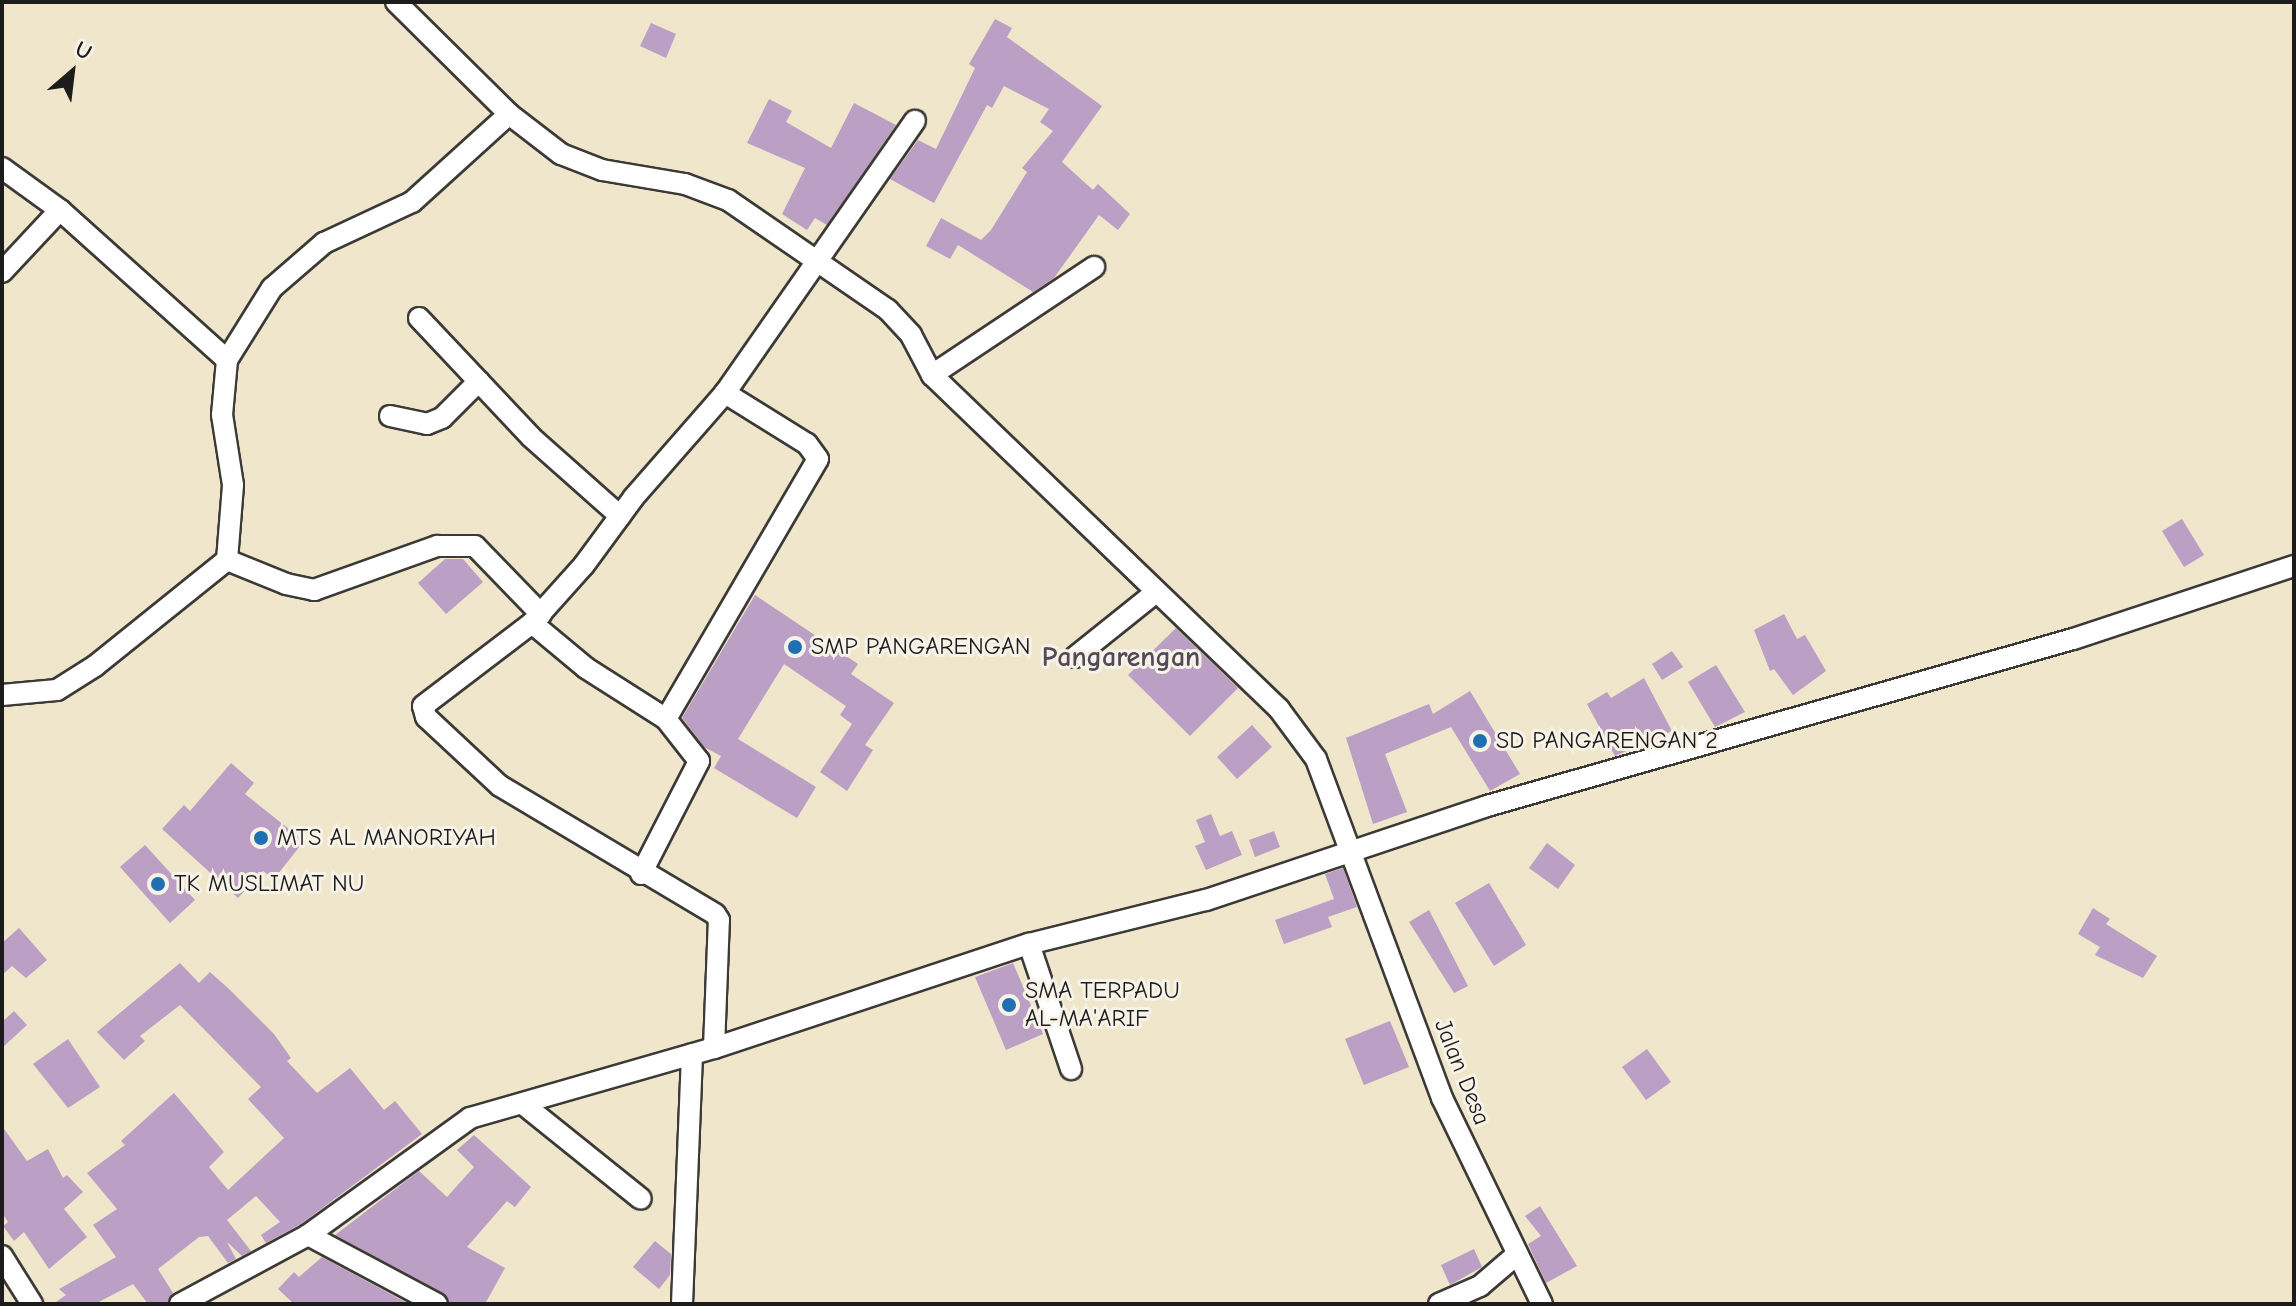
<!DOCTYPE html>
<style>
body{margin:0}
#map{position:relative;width:2296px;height:1306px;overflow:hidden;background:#efe6cb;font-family:"Comic Neue",sans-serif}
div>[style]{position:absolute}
.building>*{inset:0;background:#bc9fc4}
.roads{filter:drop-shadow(2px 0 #3c3a36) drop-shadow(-2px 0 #3c3a36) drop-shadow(0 2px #3c3a36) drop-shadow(0 -2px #3c3a36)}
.minor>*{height:20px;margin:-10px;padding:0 10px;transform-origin:10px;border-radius:10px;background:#fff}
.dots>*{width:22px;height:22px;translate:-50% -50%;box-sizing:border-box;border:4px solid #f7f3e8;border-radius:50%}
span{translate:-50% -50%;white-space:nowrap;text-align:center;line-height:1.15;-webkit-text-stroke:6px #f7f3e8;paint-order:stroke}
.poi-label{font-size:24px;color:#1c1c1c}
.left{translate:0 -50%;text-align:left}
.street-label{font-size:24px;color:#1c1c1c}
.quarter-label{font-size:28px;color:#544a57;font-weight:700}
.frame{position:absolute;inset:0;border:4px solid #1c1c1c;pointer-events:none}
.north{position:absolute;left:32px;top:32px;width:80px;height:80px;-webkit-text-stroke:6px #f7f3e8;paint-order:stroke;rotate:28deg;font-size:22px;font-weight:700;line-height:32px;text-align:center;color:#1c1c1c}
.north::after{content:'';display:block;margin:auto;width:28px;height:36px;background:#1c1c1c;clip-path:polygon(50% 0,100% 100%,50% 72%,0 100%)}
</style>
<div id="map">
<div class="building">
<i style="clip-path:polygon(995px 19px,1012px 28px,1007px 37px,1102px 106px,1062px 162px,1093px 190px,1098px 184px,1130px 214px,1118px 230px,1099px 215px,1054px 278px,1033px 292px,958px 245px,950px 259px,926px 246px,941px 218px,981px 240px,991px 230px,1027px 172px,1022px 168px,1053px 131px,1040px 122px,1049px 109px,1004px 86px,992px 108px,987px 105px,934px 203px,890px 179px,918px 140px,936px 149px,975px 68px,969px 64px)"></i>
<i style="clip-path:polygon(651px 23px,676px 34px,666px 58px,640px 46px)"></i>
<i style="clip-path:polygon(769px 99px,792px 111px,786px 122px,831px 148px,854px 103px,896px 125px,827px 225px,815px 218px,807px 230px,782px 214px,805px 168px,747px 143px)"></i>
<i style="clip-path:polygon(2182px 519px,2204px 555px,2184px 567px,2162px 531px)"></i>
<i style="clip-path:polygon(445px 559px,463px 559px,483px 582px,446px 614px,418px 583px)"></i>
<i style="clip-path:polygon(755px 595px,858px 664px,851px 674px,894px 703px,865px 745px,873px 750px,847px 791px,820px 772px,852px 724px,840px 715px,846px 706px,784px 664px,738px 739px,816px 787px,797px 818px,714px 768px,721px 756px,704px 747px,682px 718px)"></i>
<i style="clip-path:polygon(1784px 614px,1797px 639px,1805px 635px,1826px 671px,1793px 695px,1774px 669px,1770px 671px,1754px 630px)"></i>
<i style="clip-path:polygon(1176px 628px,1238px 688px,1190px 736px,1128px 675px)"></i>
<i style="clip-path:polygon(1672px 651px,1683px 667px,1662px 680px,1652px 664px)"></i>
<i style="clip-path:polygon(1716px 665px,1745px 712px,1715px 727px,1688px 682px)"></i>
<i style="clip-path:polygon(1644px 678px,1672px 731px,1615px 756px,1587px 704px,1607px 692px,1611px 698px)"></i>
<i style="clip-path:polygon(1470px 691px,1520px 774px,1490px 791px,1451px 727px,1385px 754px,1407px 812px,1373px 824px,1346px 738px,1429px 704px,1433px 714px)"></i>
<i style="clip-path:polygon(1252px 725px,1272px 747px,1237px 779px,1217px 757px)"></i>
<i style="clip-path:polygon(231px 763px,254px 783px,245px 794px,304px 841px,274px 879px,263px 871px,238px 898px,162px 829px,184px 805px,190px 811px)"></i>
<i style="clip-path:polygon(1211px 814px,1220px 836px,1232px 831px,1242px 855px,1206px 870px,1195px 846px,1205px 842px,1196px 820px)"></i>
<i style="clip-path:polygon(1274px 831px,1280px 847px,1255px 857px,1249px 840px)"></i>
<i style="clip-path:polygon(1547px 843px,1575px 865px,1558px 889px,1529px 868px)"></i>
<i style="clip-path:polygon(145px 845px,195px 900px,170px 923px,120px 867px)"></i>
<i style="clip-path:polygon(1343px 868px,1357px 907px,1328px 917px,1332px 927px,1284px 944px,1275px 920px,1334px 899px,1325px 874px)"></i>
<i style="clip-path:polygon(1489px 883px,1526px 945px,1494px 966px,1455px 903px)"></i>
<i style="clip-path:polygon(2093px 908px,2110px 919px,2106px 924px,2157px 956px,2143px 978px,2095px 955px,2100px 947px,2078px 934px)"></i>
<i style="clip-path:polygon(1429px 910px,1468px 986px,1454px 993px,1409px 922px)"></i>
<i style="clip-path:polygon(19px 928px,47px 960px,26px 978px,12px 966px,2px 975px,2px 943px)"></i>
<i style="clip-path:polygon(180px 963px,199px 983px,210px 972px,229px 989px,274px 1034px,291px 1058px,287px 1061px,317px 1093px,350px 1068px,384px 1110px,395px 1101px,422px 1134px,301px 1224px,266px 1243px,261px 1235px,280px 1222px,256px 1196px,227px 1220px,251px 1251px,242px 1256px,227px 1242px,236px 1259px,228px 1263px,208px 1236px,199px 1237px,158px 1269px,173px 1293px,167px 1304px,148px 1304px,133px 1284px,95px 1304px,53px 1304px,66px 1295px,59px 1289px,116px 1257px,93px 1225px,117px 1209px,87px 1173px,125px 1145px,121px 1141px,174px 1093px,224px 1152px,209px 1167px,228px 1190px,284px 1138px,248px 1099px,261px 1087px,180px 1005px,140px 1036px,145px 1041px,124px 1060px,97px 1032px)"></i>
<i style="clip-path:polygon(1013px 963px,1043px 1034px,1006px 1050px,975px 977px)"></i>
<i style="clip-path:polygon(14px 1011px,27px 1025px,2px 1048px,2px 1022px)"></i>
<i style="clip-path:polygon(1390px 1021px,1409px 1067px,1364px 1085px,1345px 1039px)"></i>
<i style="clip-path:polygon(68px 1039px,100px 1087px,68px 1108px,33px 1064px)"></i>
<i style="clip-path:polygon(1647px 1049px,1671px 1082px,1646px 1100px,1622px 1067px)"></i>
<i style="clip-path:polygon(2px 1126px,27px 1161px,48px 1149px,63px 1178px,67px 1175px,83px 1192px,64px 1209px,87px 1237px,49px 1269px,24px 1232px,14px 1241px,3px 1226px,8px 1222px,2px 1213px)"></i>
<i style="clip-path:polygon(474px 1135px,531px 1187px,515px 1207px,507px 1201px,467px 1247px,505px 1268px,485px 1304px,450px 1304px,443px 1293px,335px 1235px,419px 1171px,447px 1197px,474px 1167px,457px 1150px)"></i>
<i style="clip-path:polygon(1540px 1206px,1577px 1266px,1546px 1283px,1528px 1244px,1541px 1236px,1525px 1216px)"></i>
<i style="clip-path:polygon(655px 1241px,671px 1254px,670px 1275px,659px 1289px,633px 1267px)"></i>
<i style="clip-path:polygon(1474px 1249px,1482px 1267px,1450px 1285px,1441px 1265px)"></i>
<i style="clip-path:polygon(322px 1257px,409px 1304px,294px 1304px,278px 1289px,294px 1272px,299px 1277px)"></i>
</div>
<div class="roads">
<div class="minor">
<i style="left:396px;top:2px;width:159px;rotate:44.7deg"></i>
<i style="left:509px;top:114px;width:66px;rotate:37.6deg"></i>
<i style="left:561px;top:154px;width:44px;rotate:21.3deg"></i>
<i style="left:602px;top:170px;width:84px;rotate:9.6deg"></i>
<i style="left:685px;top:184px;width:46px;rotate:20.4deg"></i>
<i style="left:728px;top:200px;width:194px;rotate:34.5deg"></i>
<i style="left:888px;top:310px;width:34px;rotate:47deg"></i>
<i style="left:911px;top:335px;width:45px;rotate:62.3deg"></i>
<i style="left:932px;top:375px;width:482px;rotate:43.9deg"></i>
<i style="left:1279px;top:709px;width:62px;rotate:53.5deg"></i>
<i style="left:1316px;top:759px;width:362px;rotate:69.6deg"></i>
<i style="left:1442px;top:1098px;width:229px;rotate:64.1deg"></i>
<i style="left:2px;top:168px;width:72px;rotate:35.9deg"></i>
<i style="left:60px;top:210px;width:224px;rotate:41.9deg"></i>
<i style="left:2px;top:272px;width:85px;rotate:-46.9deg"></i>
<i style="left:419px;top:318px;width:163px;rotate:46.7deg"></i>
<i style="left:531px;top:437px;width:119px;rotate:41.6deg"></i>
<i style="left:932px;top:375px;width:195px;rotate:-33.7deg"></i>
<i style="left:390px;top:416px;width:38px;rotate:12deg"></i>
<i style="left:427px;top:424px;width:16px;rotate:-22deg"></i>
<i style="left:442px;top:418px;width:52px;rotate:-45deg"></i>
<i style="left:227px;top:560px;width:64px;rotate:22.1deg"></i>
<i style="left:286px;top:584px;width:29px;rotate:12deg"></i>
<i style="left:314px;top:590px;width:131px;rotate:-19.7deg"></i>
<i style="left:437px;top:546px;width:38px"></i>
<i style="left:475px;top:546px;width:95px;rotate:45.9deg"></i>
<i style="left:532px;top:623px;width:70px;rotate:39.8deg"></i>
<i style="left:586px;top:668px;width:95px;rotate:32.5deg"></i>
<i style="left:666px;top:719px;width:301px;rotate:-59.7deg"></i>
<i style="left:818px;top:459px;width:19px;rotate:-126deg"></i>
<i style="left:807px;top:444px;width:97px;rotate:-148.1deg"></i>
<i style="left:1075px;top:657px;width:102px;rotate:-38.7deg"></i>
<i style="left:2px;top:695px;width:55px;rotate:-5.2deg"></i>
<i style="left:57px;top:690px;width:45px;rotate:-32.3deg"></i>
<i style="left:95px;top:666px;width:169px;rotate:-38.8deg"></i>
<i style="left:227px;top:560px;width:75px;rotate:-85.4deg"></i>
<i style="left:233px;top:485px;width:71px;rotate:-98.9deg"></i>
<i style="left:222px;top:415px;width:55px;rotate:-84.8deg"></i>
<i style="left:227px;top:360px;width:85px;rotate:-58deg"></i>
<i style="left:272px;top:288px;width:69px;rotate:-40.9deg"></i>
<i style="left:324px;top:243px;width:97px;rotate:-25deg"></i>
<i style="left:412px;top:202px;width:131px;rotate:-42.2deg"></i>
<i style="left:641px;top:874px;width:127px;rotate:-62.8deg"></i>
<i style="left:699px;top:761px;width:53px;rotate:-128.2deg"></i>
<i style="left:1029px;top:944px;width:132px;rotate:71.4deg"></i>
<i style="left:714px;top:1048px;width:128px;rotate:-87.8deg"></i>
<i style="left:719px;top:920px;width:7px;rotate:-124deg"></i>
<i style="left:715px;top:914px;width:250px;rotate:-149.2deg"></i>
<i style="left:500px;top:786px;width:101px;rotate:-137deg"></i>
<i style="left:426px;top:717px;width:11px;rotate:-105deg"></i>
<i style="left:423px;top:706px;width:137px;rotate:-37.3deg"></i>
<i style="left:532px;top:623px;width:78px;rotate:-48.1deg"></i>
<i style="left:584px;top:565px;width:84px;rotate:-53.7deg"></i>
<i style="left:634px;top:497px;width:138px;rotate:-48.8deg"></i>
<i style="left:725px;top:393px;width:332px;rotate:-55.1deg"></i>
<i style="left:523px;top:1104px;width:151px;rotate:38.8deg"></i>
<i style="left:308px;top:1235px;width:146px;rotate:28.1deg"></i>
<i style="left:2px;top:1256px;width:57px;rotate:58deg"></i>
<i style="left:180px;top:1304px;width:145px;rotate:-28.3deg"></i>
<i style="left:308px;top:1235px;width:200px;rotate:-35.8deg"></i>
<i style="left:470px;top:1118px;width:254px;rotate:-16deg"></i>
<i style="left:714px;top:1048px;width:332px;rotate:-18.3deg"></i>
<i style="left:1029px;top:944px;width:182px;rotate:-14deg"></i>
<i style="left:1206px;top:900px;width:296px;rotate:-18.5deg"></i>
<i style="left:1487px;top:806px;width:609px;rotate:-15.91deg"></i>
<i style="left:2073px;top:639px;width:233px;rotate:-18.3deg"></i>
<i style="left:682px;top:1304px;width:250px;rotate:-87.7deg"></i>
<i style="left:1439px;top:1304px;width:45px;rotate:-23.7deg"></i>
<i style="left:1480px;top:1286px;width:46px;rotate:-40.6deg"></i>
</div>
</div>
<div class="dots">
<i style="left:795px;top:647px;background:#1f6fb2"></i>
<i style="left:1480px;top:741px;background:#1f6fb2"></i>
<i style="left:261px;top:838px;background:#1f6fb2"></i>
<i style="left:158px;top:884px;background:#1f6fb2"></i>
<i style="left:1009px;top:1005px;background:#1f6fb2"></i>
</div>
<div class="poi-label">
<span class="left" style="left:811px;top:647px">SMP PANGARENGAN</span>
<span class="left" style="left:1496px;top:741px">SD PANGARENGAN 2</span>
<span class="left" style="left:277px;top:838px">MTS AL MANORIYAH</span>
<span class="left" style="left:174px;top:884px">TK MUSLIMAT NU</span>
<span class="left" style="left:1025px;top:1005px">SMA TERPADU<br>AL-MA'ARIF</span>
</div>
<div class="street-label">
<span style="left:1462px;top:1072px;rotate:68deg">Jalan Desa</span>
</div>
<div class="quarter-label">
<span style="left:1121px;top:657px">Pangarengan</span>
</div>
<div class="frame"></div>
<div class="north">U</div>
</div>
